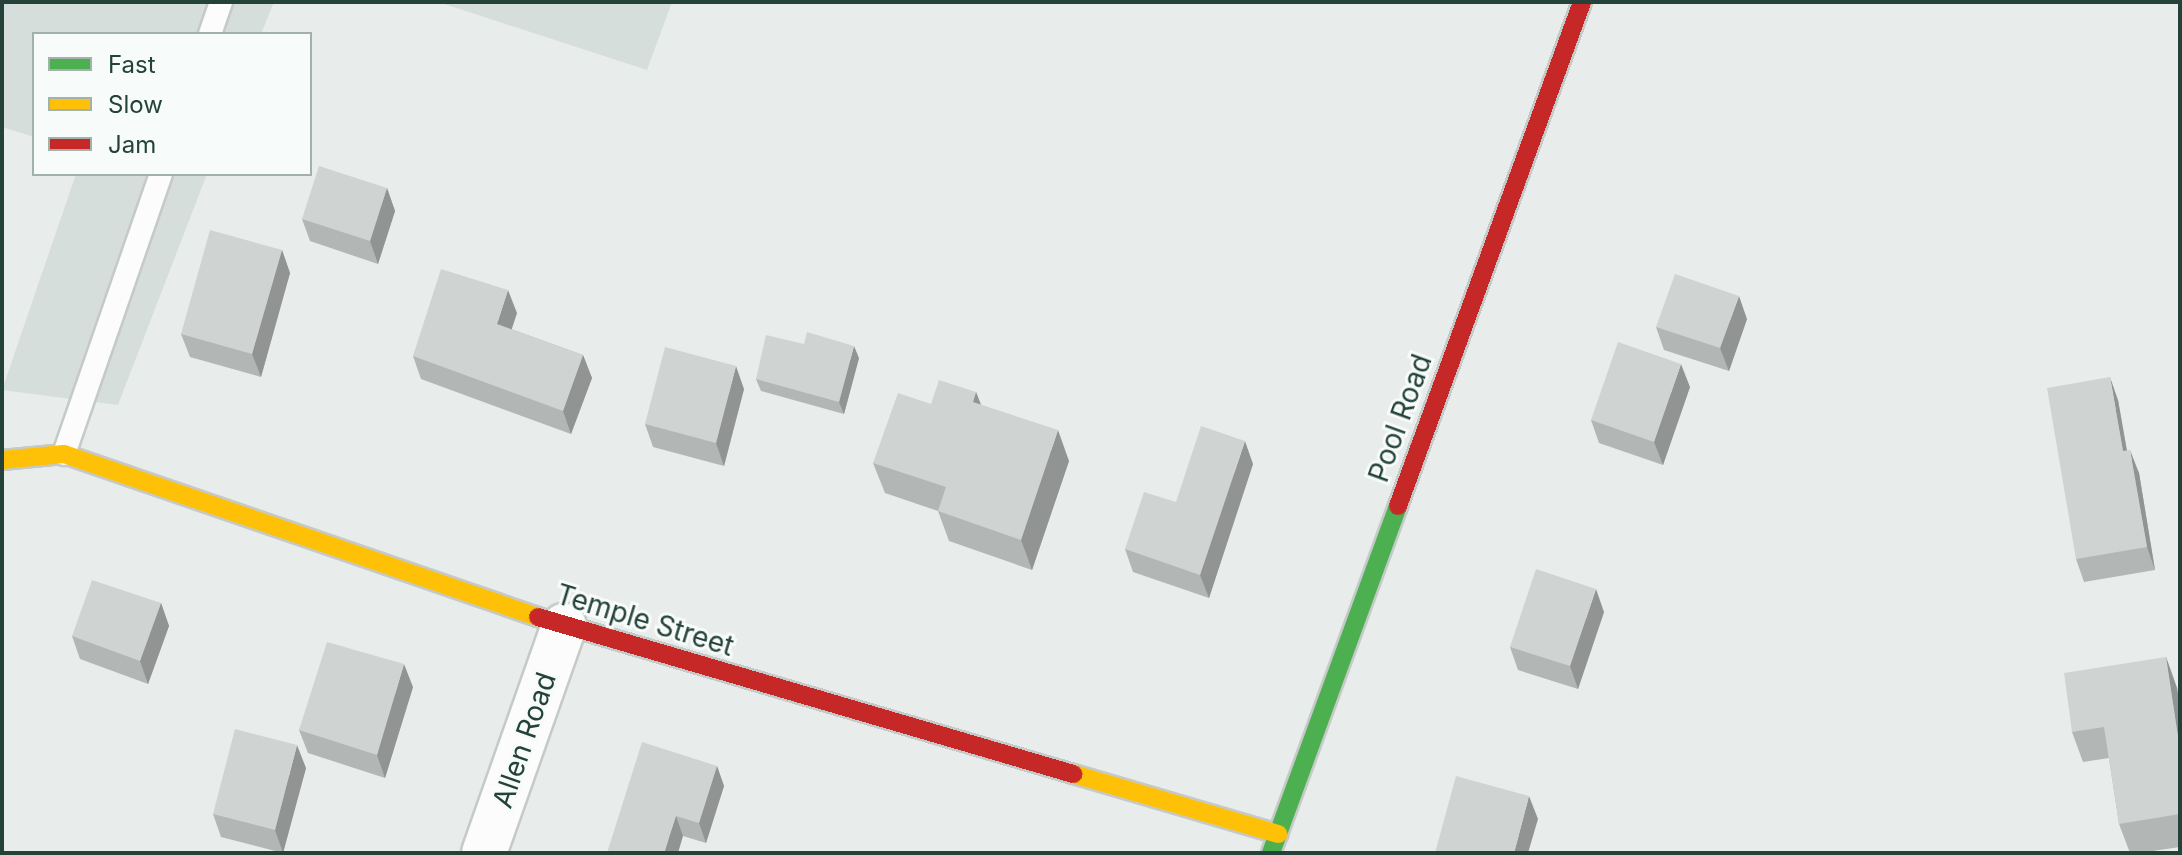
<!DOCTYPE html>
<style>
body{margin:0}
#map{position:relative;width:2182px;height:855px;overflow:hidden;background:#e8edeb;font-family:Inter,sans-serif}
div>[style]{position:absolute}
.built>*{inset:0;background:#d6dedb}
.roads{filter:drop-shadow(2px 0 #c5cac8) drop-shadow(-2px 0 #c5cac8) drop-shadow(0 2px #c5cac8) drop-shadow(0 -2px #c5cac8)}
.lane>*{height:22px;margin:-11px;padding:0 11px;transform-origin:11px;border-radius:11px;background:#fcfcfc}
.street>*{height:44px;margin:-22px;padding:0 22px;transform-origin:22px;border-radius:22px;background:#fcfcfc}
.fast>*{height:18px;margin:-9px;padding:0 9px;transform-origin:9px;border-radius:9px;background:#4caf50}
.slow>*{height:18px;margin:-9px;padding:0 9px;transform-origin:9px;border-radius:9px;background:#ffc107}
.jam>*{height:18px;margin:-9px;padding:0 9px;transform-origin:9px;border-radius:9px;background:#c62828}
.wall>*{inset:0;background:#b2b6b5}
.shaded-wall>*{inset:0;background:#919493}
.building>*{inset:0;background:#cfd4d2}
span{translate:-50% -50%;white-space:nowrap;text-align:center;line-height:1.15;-webkit-text-stroke:6px #f7fbf9;paint-order:stroke}
.street-label{font-size:28px;color:#24423a}
.frame{position:absolute;inset:0;border:4px solid #24423a;pointer-events:none}
.legend{position:absolute;left:32px;top:32px;width:280px;height:144px;box-sizing:border-box;background:#f7fbf9;border:2px solid #a3b1ad;margin:0;padding:10px 14px;list-style:none;font-size:24px;color:#24423a}
.legend li{display:flex;align-items:center;gap:16px;height:40px}
.legend b{width:40px;border:2px solid #a3b1ad}
</style>
<div id="map">
<div class="built">
<i style="clip-path:polygon(2px 2px,274px 2px,261px 34px,34px 34px,34px 137px,2px 127px)"></i>
<i style="clip-path:polygon(438px 2px,672px 2px,647px 70px)"></i>
<i style="clip-path:polygon(76px 174px,207px 174px,118px 405px,2px 390px)"></i>
</div>
<div class="roads">
<div class="lane">
<i style="left:210px;top:34px;width:34px;rotate:-71deg"></i>
<i style="left:64px;top:454px;width:296px;rotate:-70.9deg"></i>
</div>
<div class="street">
<i style="left:484px;top:853px;width:241px;rotate:-70.6deg"></i>
</div>
<div class="fast">
<i style="left:1271px;top:853px;width:370px;rotate:-69.9deg"></i>
</div>
<div class="slow">
<i style="left:2px;top:460px;width:62px;rotate:-5.5deg"></i>
<i style="left:64px;top:454px;width:501px;rotate:18.98deg"></i>
<i style="left:1073px;top:774px;width:214px;rotate:16.3deg"></i>
</div>
<div class="jam">
<i style="left:1398px;top:506px;width:537px;rotate:-69.94deg"></i>
<i style="left:538px;top:617px;width:558px;rotate:16.35deg"></i>
</div>
</div>
<div class="wall">
<i style="clip-path:polygon(387px 188px,395px 211px,378px 264px,310px 241px,302px 219px)"></i>
<i style="clip-path:polygon(282px 250px,290px 273px,261px 377px,190px 357px,181px 334px)"></i>
<i style="clip-path:polygon(517px 313px,511px 329px,583px 355px,592px 378px,571px 434px,421px 379px,413px 356px)"></i>
<i style="clip-path:polygon(1747px 319px,1729px 371px,1664px 350px,1656px 327px)"></i>
<i style="clip-path:polygon(859px 358px,844px 414px,761px 391px,756px 379px)"></i>
<i style="clip-path:polygon(1690px 387px,1663px 465px,1599px 443px,1591px 420px)"></i>
<i style="clip-path:polygon(744px 389px,724px 466px,653px 447px,645px 424px)"></i>
<i style="clip-path:polygon(976px 392px,981px 405px,1069px 461px,1032px 570px,949px 541px,938px 511px,885px 493px,873px 463px)"></i>
<i style="clip-path:polygon(2118px 400px,2127px 451px,2139px 473px,2155px 570px,2084px 582px,2076px 559px)"></i>
<i style="clip-path:polygon(1253px 464px,1209px 598px,1133px 572px,1125px 549px,1176px 502px)"></i>
<i style="clip-path:polygon(161px 603px,169px 626px,148px 684px,80px 659px,72px 636px)"></i>
<i style="clip-path:polygon(1604px 612px,1578px 689px,1518px 670px,1510px 647px)"></i>
<i style="clip-path:polygon(2166px 657px,2177px 688px,2180px 706px,2180px 847px,2139px 853px,2130px 853px,2119px 824px,2109px 758px,2083px 762px,2072px 732px)"></i>
<i style="clip-path:polygon(413px 687px,385px 778px,308px 753px,299px 730px)"></i>
<i style="clip-path:polygon(717px 766px,724px 786px,706px 843px,683px 836px,607px 853px)"></i>
<i style="clip-path:polygon(306px 768px,283px 853px,221px 837px,213px 814px)"></i>
</div>
<div class="shaded-wall">
<i style="clip-path:polygon(387px 188px,395px 211px,378px 264px,370px 241px)"></i>
<i style="clip-path:polygon(282px 250px,290px 273px,261px 377px,252px 354px)"></i>
<i style="clip-path:polygon(508px 290px,517px 313px,506px 347px,497px 324px)"></i>
<i style="clip-path:polygon(1739px 296px,1747px 319px,1729px 371px,1720px 348px)"></i>
<i style="clip-path:polygon(854px 346px,859px 358px,844px 414px,839px 402px)"></i>
<i style="clip-path:polygon(583px 355px,592px 378px,571px 434px,563px 411px)"></i>
<i style="clip-path:polygon(1681px 364px,1690px 387px,1663px 465px,1654px 442px)"></i>
<i style="clip-path:polygon(736px 366px,744px 389px,724px 466px,716px 443px)"></i>
<i style="clip-path:polygon(2110px 377px,2118px 400px,2131px 474px,2123px 451px)"></i>
<i style="clip-path:polygon(976px 392px,988px 423px,973px 402px)"></i>
<i style="clip-path:polygon(1058px 430px,1069px 461px,1032px 570px,1021px 540px)"></i>
<i style="clip-path:polygon(1245px 441px,1253px 464px,1209px 598px,1200px 575px)"></i>
<i style="clip-path:polygon(2130px 450px,2139px 473px,2155px 570px,2147px 547px)"></i>
<i style="clip-path:polygon(1596px 589px,1604px 612px,1578px 689px,1570px 666px)"></i>
<i style="clip-path:polygon(161px 603px,169px 626px,148px 684px,140px 661px)"></i>
<i style="clip-path:polygon(2166px 657px,2177px 688px,2180px 706px,2180px 750px)"></i>
<i style="clip-path:polygon(404px 664px,413px 687px,385px 778px,377px 755px)"></i>
<i style="clip-path:polygon(297px 745px,306px 768px,283px 853px,275px 830px)"></i>
<i style="clip-path:polygon(717px 766px,724px 786px,706px 843px,699px 823px)"></i>
<i style="clip-path:polygon(1529px 796px,1538px 819px,1528px 853px,1514px 853px)"></i>
<i style="clip-path:polygon(676px 816px,683px 836px,678px 853px,664px 853px)"></i>
</div>
<div class="building">
<i style="clip-path:polygon(319px 166px,387px 188px,370px 241px,302px 219px)"></i>
<i style="clip-path:polygon(210px 230px,282px 250px,252px 354px,181px 334px)"></i>
<i style="clip-path:polygon(441px 269px,508px 290px,497px 324px,583px 355px,563px 411px,413px 356px)"></i>
<i style="clip-path:polygon(1675px 274px,1739px 296px,1720px 348px,1656px 327px)"></i>
<i style="clip-path:polygon(807px 332px,854px 346px,839px 402px,756px 379px,766px 335px,804px 344px)"></i>
<i style="clip-path:polygon(1618px 342px,1681px 364px,1654px 442px,1591px 420px)"></i>
<i style="clip-path:polygon(665px 347px,736px 366px,716px 443px,645px 424px)"></i>
<i style="clip-path:polygon(2110px 377px,2123px 451px,2130px 450px,2147px 547px,2076px 559px,2047px 388px)"></i>
<i style="clip-path:polygon(939px 380px,976px 392px,973px 402px,1058px 430px,1021px 540px,938px 511px,946px 487px,873px 463px,898px 393px,931px 404px)"></i>
<i style="clip-path:polygon(1201px 426px,1245px 441px,1200px 575px,1125px 549px,1144px 492px,1176px 502px)"></i>
<i style="clip-path:polygon(1536px 569px,1596px 589px,1570px 666px,1510px 647px)"></i>
<i style="clip-path:polygon(92px 580px,161px 603px,140px 661px,72px 636px)"></i>
<i style="clip-path:polygon(327px 642px,404px 664px,377px 755px,299px 730px)"></i>
<i style="clip-path:polygon(2166px 657px,2180px 750px,2180px 814px,2119px 824px,2104px 727px,2072px 732px,2064px 673px)"></i>
<i style="clip-path:polygon(235px 729px,297px 745px,275px 830px,213px 814px)"></i>
<i style="clip-path:polygon(642px 742px,717px 766px,699px 823px,676px 816px,664px 853px,607px 853px)"></i>
<i style="clip-path:polygon(1456px 776px,1529px 796px,1514px 853px,1435px 853px)"></i>
</div>
<div class="street-label">
<span style="left:1400px;top:418px;rotate:-70deg">Pool Road</span>
<span style="left:645px;top:620px;rotate:17deg">Temple Street</span>
<span style="left:524px;top:740px;rotate:-71deg">Allen Road</span>
</div>
<div class="frame"></div>
<ul class="legend">
<li><b style="height:10px;background:#4caf50"></b>Fast</li>
<li><b style="height:10px;background:#ffc107"></b>Slow</li>
<li><b style="height:10px;background:#c62828"></b>Jam</li>
</ul>
</div>
